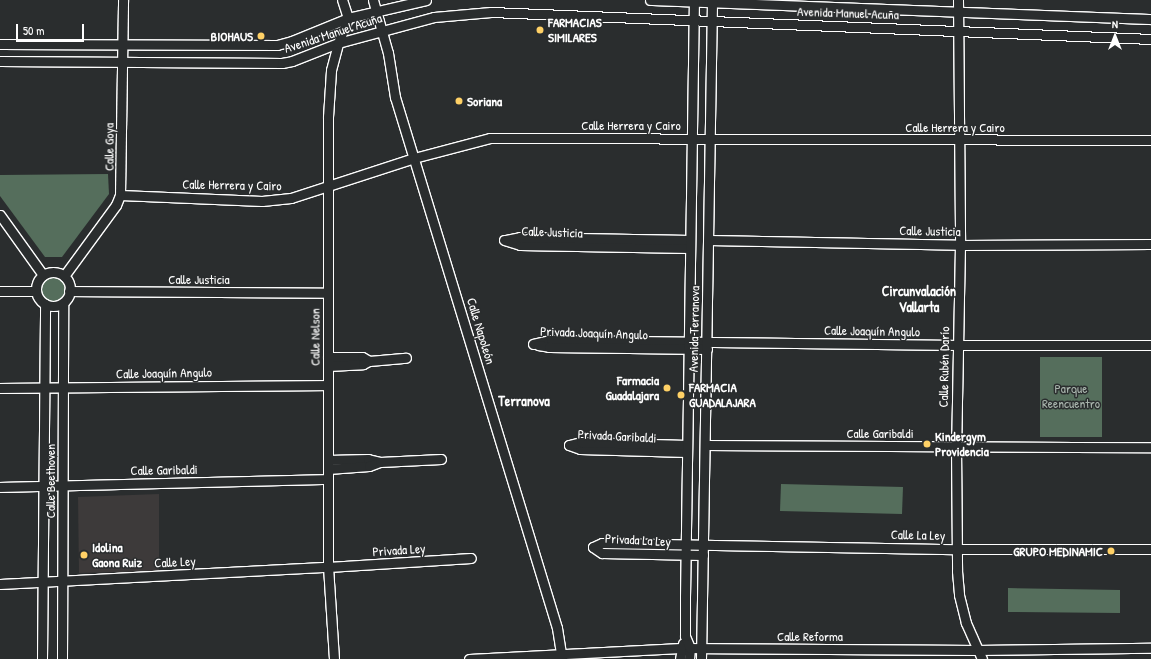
<!DOCTYPE html>
<meta charset="utf-8">
<style>
body{margin:0}
#map{position:relative;width:1151px;height:659px;overflow:hidden;background:#2a2d2e;font-family:"Patrick Hand",sans-serif}
div>[style]{position:absolute}
.built>*{inset:0;background:#3d3a3a}
.green>*{inset:0;background:#556e5c}
.round{border-radius:50%}
.roads{filter:drop-shadow(1px 0 #fff) drop-shadow(-1px 0 #fff) drop-shadow(0 1px #fff) drop-shadow(0 -1px #fff)}
.minor>*{height:9px;margin:-4.5px;padding:0 4.5px;transform-origin:4.5px;border-radius:4.5px;background:#2a2d2e}
.minor>.ring{margin:-4.5px;padding:0;box-sizing:content-box;background:none;border:9px solid #2a2d2e;border-radius:50%}
.dots>*{width:11px;height:11px;translate:-50% -50%;box-sizing:border-box;border:2px solid #2a2d2e;border-radius:50%}
span{translate:-50% -50%;white-space:nowrap;text-align:center;line-height:1.15;-webkit-text-stroke:3px #2a2d2e;paint-order:stroke}
.street-label{font-size:13px;color:#fff}
.poi-label{font-size:13px;color:#fff;font-weight:700}
.left{translate:0 -50%;text-align:left}
.right{translate:-100% -50%;text-align:right}
.park-label{font-size:13px;color:#aab6ae}
.neighbourhood-label{font-size:14px;color:#fff;font-weight:700}
.north{position:absolute;left:1095px;top:16px;width:40px;height:40px;-webkit-text-stroke:3px #2a2d2e;paint-order:stroke;rotate:0deg;font-size:11px;font-weight:700;line-height:16px;text-align:center;color:#fff}
.north::after{content:'';display:block;margin:auto;width:14px;height:18px;background:#fff;clip-path:polygon(50% 0,100% 100%,50% 72%,0 100%)}
.scale{position:absolute;left:16px;top:24px;width:68px;height:18px;box-sizing:border-box;border:2px solid #fff;border-top:0;padding-left:5px;font-size:12px;line-height:14px;white-space:nowrap;color:#fff;-webkit-text-stroke:3px #2a2d2e;paint-order:stroke}
</style>
<div id="map">
<div class="built">
<i style="clip-path:polygon(159px 494px,159px 571px,79px 573px,78px 497px)"></i>
</div>
<div class="green">
<i style="clip-path:polygon(108px 174px,109px 194px,62px 257px,45px 257px,0 196px,0 175px)"></i>
<i class="round" style="left:41px;top:277px;width:24px;height:24px"></i>
<i style="clip-path:polygon(1040px 357px,1102px 357px,1102px 437px,1040px 437px)"></i>
<i style="clip-path:polygon(781px 484px,903px 487px,902px 514px,780px 511px)"></i>
<i style="clip-path:polygon(1008px 588px,1120px 590px,1120px 613px,1008px 612px)"></i>
</div>
<div class="roads">
<div class="minor">
<i style="left:373px;top:0;width:55px;rotate:74.2deg"></i>
<i style="left:388px;top:53px;width:45px;rotate:81deg"></i>
<i style="left:395px;top:97px;width:555px;rotate:73.03deg"></i>
<i style="left:557px;top:628px;width:31px;rotate:81deg"></i>
<i style="left:650px;top:0;width:501px;rotate:2.17deg"></i>
<i style="left:958px;top:0;width:245px;rotate:89.5deg"></i>
<i style="left:960px;top:245px;width:201px;rotate:91.1deg"></i>
<i style="left:956px;top:446px;width:125px;rotate:89.5deg"></i>
<i style="left:957px;top:571px;width:24px;rotate:85deg"></i>
<i style="left:959px;top:595px;width:29px;rotate:76deg"></i>
<i style="left:966px;top:623px;width:39px;rotate:66deg"></i>
<i style="left:0;top:44px;width:277px;rotate:0.2deg"></i>
<i style="left:277px;top:45px;width:16px;rotate:-15deg"></i>
<i style="left:292px;top:41px;width:61px;rotate:-22.3deg"></i>
<i style="left:348px;top:18px;width:80px;rotate:-13deg"></i>
<i style="left:0;top:61px;width:282px;rotate:0.4deg"></i>
<i style="left:282px;top:63px;width:10px;rotate:-11deg"></i>
<i style="left:292px;top:61px;width:49px;rotate:-21.4deg"></i>
<i style="left:338px;top:43px;width:99px;rotate:-15.2deg"></i>
<i style="left:434px;top:17px;width:57px;rotate:-5deg"></i>
<i style="left:491px;top:12px;width:661px;rotate:2.34deg"></i>
<i style="left:120px;top:195px;width:142px;rotate:2.4deg"></i>
<i style="left:262px;top:201px;width:29px;rotate:-6deg"></i>
<i style="left:291px;top:198px;width:129px;rotate:-18deg"></i>
<i style="left:414px;top:158px;width:79px;rotate:-14.7deg"></i>
<i style="left:490px;top:138px;width:661px;rotate:0.17deg"></i>
<i style="left:0;top:215px;width:74px;rotate:54.4deg"></i>
<i style="left:504px;top:240px;width:17px;rotate:17deg"></i>
<i style="left:520px;top:245px;width:170px;rotate:1deg"></i>
<i style="left:506px;top:240px;width:14px;rotate:-12deg"></i>
<i style="left:520px;top:237px;width:170px;rotate:1deg"></i>
<i style="left:709px;top:240px;width:251px;rotate:1.1deg"></i>
<i style="left:960px;top:245px;width:191px;rotate:-0.3deg"></i>
<i class="ring" style="left:36px;top:272px;width:25px;height:25px"></i>
<i style="left:64px;top:276px;width:88px;rotate:-53.8deg"></i>
<i style="left:116px;top:205px;width:11px;rotate:-68deg"></i>
<i style="left:120px;top:195px;width:195px;rotate:-89.1deg"></i>
<i style="left:0;top:291px;width:36px"></i>
<i style="left:69px;top:291px;width:259px;rotate:0.4deg"></i>
<i style="left:533px;top:344px;width:18px;rotate:-13deg"></i>
<i style="left:551px;top:340px;width:407px;rotate:0.7deg"></i>
<i style="left:958px;top:345px;width:193px"></i>
<i style="left:538px;top:345px;width:11px;rotate:10deg"></i>
<i style="left:549px;top:347px;width:158px;rotate:0.7deg"></i>
<i style="left:328px;top:357px;width:34px"></i>
<i style="left:362px;top:357px;width:8px;rotate:30deg"></i>
<i style="left:369px;top:361px;width:37px;rotate:-5deg"></i>
<i style="left:328px;top:366px;width:35px;rotate:-3deg"></i>
<i style="left:363px;top:364px;width:7px;rotate:-27deg"></i>
<i style="left:0;top:388px;width:328px;rotate:-0.5deg"></i>
<i style="left:569px;top:445px;width:12px;rotate:20deg"></i>
<i style="left:580px;top:449px;width:107px;rotate:1.6deg"></i>
<i style="left:569px;top:445px;width:12px;rotate:-14deg"></i>
<i style="left:581px;top:442px;width:106px;rotate:1.6deg"></i>
<i style="left:705px;top:445px;width:446px;rotate:0.3deg"></i>
<i style="left:328px;top:460px;width:40px;rotate:-1.4deg"></i>
<i style="left:368px;top:459px;width:12px;rotate:14deg"></i>
<i style="left:328px;top:469px;width:41px;rotate:-4.2deg"></i>
<i style="left:369px;top:466px;width:12px;rotate:-20deg"></i>
<i style="left:380px;top:462px;width:61px;rotate:-2.8deg"></i>
<i style="left:0;top:487px;width:328px;rotate:-1.4deg"></i>
<i style="left:593px;top:547px;width:10px;rotate:-24deg"></i>
<i style="left:602px;top:543px;width:354px;rotate:1deg"></i>
<i style="left:956px;top:549px;width:195px"></i>
<i style="left:593px;top:547px;width:11px;rotate:34deg"></i>
<i style="left:602px;top:553px;width:101px;rotate:1.1deg"></i>
<i style="left:0;top:584px;width:328px;rotate:-3deg"></i>
<i style="left:328px;top:567px;width:143px;rotate:-3.6deg"></i>
<i style="left:42px;top:659px;width:355px;rotate:-89.5deg"></i>
<i style="left:62px;top:659px;width:356px;rotate:-89.8deg"></i>
<i style="left:334px;top:659px;width:92px;rotate:-93.7deg"></i>
<i style="left:328px;top:567px;width:450px;rotate:-90deg"></i>
<i style="left:328px;top:117px;width:47px;rotate:-86.3deg"></i>
<i style="left:331px;top:70px;width:28px;rotate:-75deg"></i>
<i style="left:338px;top:43px;width:27px;rotate:-68deg"></i>
<i style="left:348px;top:18px;width:19px;rotate:-108deg"></i>
<i style="left:469px;top:659px;width:212px;rotate:-3deg"></i>
<i style="left:681px;top:648px;width:296px;rotate:0.4deg"></i>
<i style="left:977px;top:650px;width:174px;rotate:-0.7deg"></i>
<i style="left:680px;top:659px;width:16px;rotate:-79deg"></i>
<i style="left:689px;top:659px;width:11px;rotate:-85deg"></i>
<i style="left:690px;top:648px;width:13px;rotate:-113deg"></i>
<i style="left:685px;top:636px;width:39px;rotate:-90deg"></i>
<i style="left:685px;top:597px;width:597px;rotate:-89.14deg"></i>
<i style="left:701px;top:659px;width:659px;rotate:-89.04deg"></i>
</div>
</div>
<div class="dots">
<i style="left:540px;top:30px;background:#ffd166"></i>
<i style="left:261px;top:36px;background:#ffd166"></i>
<i style="left:459px;top:101px;background:#ffd166"></i>
<i style="left:667px;top:388px;background:#ffd166"></i>
<i style="left:681px;top:395px;background:#ffd166"></i>
<i style="left:927px;top:444px;background:#ffd166"></i>
<i style="left:1111px;top:551px;background:#ffd166"></i>
<i style="left:84px;top:555px;background:#ffd166"></i>
</div>
<div class="street-label">
<span style="left:848px;top:13px;rotate:2deg">Avenida Manuel Acuña</span>
<span style="left:333px;top:33px;rotate:-18deg">Avenida Manuel Acuña</span>
<span style="left:631px;top:125px">Calle Herrera y Cairo</span>
<span style="left:955px;top:127px">Calle Herrera y Cairo</span>
<span style="left:109px;top:147px;rotate:-90deg">Calle Goya</span>
<span style="left:232px;top:185px;rotate:1deg">Calle Herrera y Cairo</span>
<span style="left:930px;top:231px;rotate:1deg">Calle Justicia</span>
<span style="left:552px;top:232px;rotate:2deg">Calle Justicia</span>
<span style="left:199px;top:279px">Calle Justicia</span>
<span style="left:694px;top:329px;rotate:-89deg">Avenida Terranova</span>
<span style="left:481px;top:331px;rotate:73deg">Calle Napoleón</span>
<span style="left:872px;top:331px;rotate:1deg">Calle Joaquín Angulo</span>
<span style="left:594px;top:333px;rotate:2deg">Privada Joaquín Angulo</span>
<span style="left:315px;top:337px;rotate:-90deg">Calle Nelson</span>
<span style="left:944px;top:367px;rotate:-89deg">Calle Rubén Darío</span>
<span style="left:164px;top:373px;rotate:-1deg">Calle Joaquín Angulo</span>
<span style="left:880px;top:433px">Calle Garibaldi</span>
<span style="left:617px;top:436px;rotate:3deg">Privada Garibaldi</span>
<span style="left:164px;top:470px;rotate:-1deg">Calle Garibaldi</span>
<span style="left:50px;top:481px;rotate:-90deg">Calle Beethoven</span>
<span style="left:918px;top:535px;rotate:1deg">Calle La Ley</span>
<span style="left:638px;top:540px;rotate:3deg">Privada La Ley</span>
<span style="left:399px;top:550px;rotate:-4deg">Privada Ley</span>
<span style="left:175px;top:562px;rotate:-3deg">Calle Ley</span>
<span style="left:810px;top:636px">Calle Reforma</span>
</div>
<div class="poi-label">
<span class="left" style="left:548px;top:30px">FARMACIAS<br>SIMILARES</span>
<span class="right" style="left:253px;top:36px">BIOHAUS</span>
<span class="left" style="left:467px;top:101px">Soriana</span>
<span class="right" style="left:659px;top:388px">Farmacia<br>Guadalajara</span>
<span class="left" style="left:689px;top:395px">FARMACIA<br>GUADALAJARA</span>
<span class="left" style="left:935px;top:444px">Kindergym<br>Providencia</span>
<span class="left" style="left:92px;top:555px">Idolina<br>Gaona Ruiz</span>
<span class="right" style="left:1103px;top:551px">GRUPO MEDINAMIC</span>
</div>
<div class="park-label">
<span style="left:1071px;top:396px">Parque<br>Reencuentro</span>
</div>
<div class="neighbourhood-label">
<span style="left:919px;top:299px">Circunvalación<br>Vallarta</span>
<span style="left:524px;top:401px">Terranova</span>
</div>
<div class="north">N</div>
<div class="scale">50 m</div>
</div>
